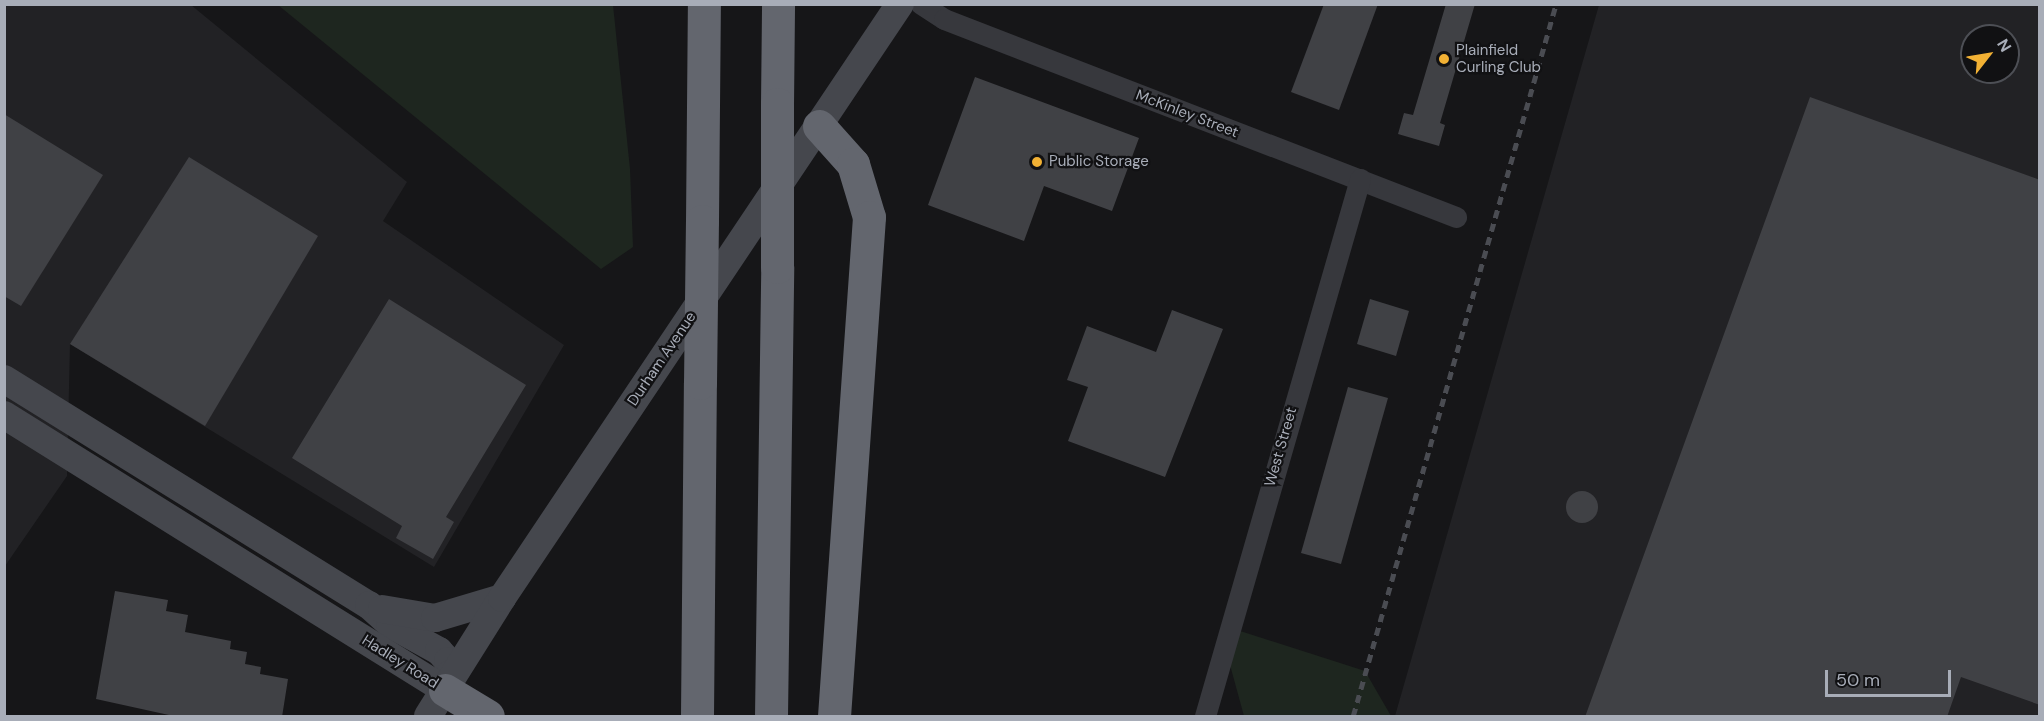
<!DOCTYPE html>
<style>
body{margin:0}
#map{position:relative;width:2044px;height:721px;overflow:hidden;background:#161618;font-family:"DM Sans",sans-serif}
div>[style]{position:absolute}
.built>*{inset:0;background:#222225}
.green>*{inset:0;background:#1e261f}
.building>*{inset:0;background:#404145}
.round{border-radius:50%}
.street>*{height:21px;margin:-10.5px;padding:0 10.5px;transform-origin:10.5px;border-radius:10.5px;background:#37383d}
.secondary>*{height:28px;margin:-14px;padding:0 14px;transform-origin:14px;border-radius:14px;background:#45474d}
.highway>*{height:33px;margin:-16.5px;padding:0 16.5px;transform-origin:16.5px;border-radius:16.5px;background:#63666e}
.rail>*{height:4.5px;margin-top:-2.25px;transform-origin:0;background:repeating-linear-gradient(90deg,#4a4c52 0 8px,transparent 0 14px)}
.highway-bridge>*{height:33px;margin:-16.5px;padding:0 16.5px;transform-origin:16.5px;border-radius:16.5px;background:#63666e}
.dots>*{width:16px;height:16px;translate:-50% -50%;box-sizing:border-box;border:3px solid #111113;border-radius:50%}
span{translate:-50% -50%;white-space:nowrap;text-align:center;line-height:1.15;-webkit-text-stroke:4.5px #111113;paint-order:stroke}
.poi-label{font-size:15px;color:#a8adb8}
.left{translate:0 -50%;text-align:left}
.street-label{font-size:15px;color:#a8adb8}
.frame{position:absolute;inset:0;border:6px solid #a8adb8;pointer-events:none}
.north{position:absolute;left:1960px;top:24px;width:60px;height:60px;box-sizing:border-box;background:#111113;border:2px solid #4d4f55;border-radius:50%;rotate:59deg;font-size:16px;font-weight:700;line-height:24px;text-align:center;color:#a8adb8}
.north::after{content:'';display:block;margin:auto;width:21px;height:27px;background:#f2b134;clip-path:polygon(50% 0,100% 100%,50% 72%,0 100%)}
.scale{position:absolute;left:1825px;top:670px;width:126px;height:27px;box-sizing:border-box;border:3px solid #a8adb8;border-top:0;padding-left:8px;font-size:18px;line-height:21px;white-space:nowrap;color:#a8adb8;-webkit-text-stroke:4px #111113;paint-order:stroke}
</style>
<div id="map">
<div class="built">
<i style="clip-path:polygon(5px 5px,191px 5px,407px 182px,383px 221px,564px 345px,434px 567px,70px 344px,67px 476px,5px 566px)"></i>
<i style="clip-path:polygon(evenodd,1599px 5px,2039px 5px,2039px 716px,1395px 716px,1599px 5px,1972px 36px,2008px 36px,2008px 72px,1972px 72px,1972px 36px)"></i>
</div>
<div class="green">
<i style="clip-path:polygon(278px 5px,613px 5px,630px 169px,633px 247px,601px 269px)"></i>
<i style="clip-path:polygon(1234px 629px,1365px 671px,1391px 716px,1244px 716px,1227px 654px)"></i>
</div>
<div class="building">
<i style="clip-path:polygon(1324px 4px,1378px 4px,1339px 110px,1291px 92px)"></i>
<i style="clip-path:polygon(1446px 4px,1475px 4px,1440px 123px,1445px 125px,1439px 146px,1398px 134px,1404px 113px,1413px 115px)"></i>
<i style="clip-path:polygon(975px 77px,1139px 138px,1112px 211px,1044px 186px,1024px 241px,928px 205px)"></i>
<i style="clip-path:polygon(1810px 97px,2040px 180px,2040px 705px,1961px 677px,1947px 717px,1585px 717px)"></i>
<i style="clip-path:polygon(4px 114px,103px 175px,21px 306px,4px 296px)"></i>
<i style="clip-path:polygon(189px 157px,318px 236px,205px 426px,70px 344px)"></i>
<i style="clip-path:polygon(389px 299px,526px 385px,446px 517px,454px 522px,433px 559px,396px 538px,402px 526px,292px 458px)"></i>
<i style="clip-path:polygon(1370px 299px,1409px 311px,1396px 356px,1357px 344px)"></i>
<i style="clip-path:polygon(1172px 310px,1223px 329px,1165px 477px,1068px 441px,1088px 387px,1067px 380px,1087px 326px,1156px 352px)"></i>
<i style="clip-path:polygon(1348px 387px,1388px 398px,1341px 564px,1301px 553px)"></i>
<i class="round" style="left:1566px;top:491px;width:32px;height:32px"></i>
<i style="clip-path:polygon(115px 591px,168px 600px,166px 611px,188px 615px,185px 632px,231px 641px,230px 649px,247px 652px,245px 664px,261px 667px,260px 674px,288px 679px,282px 717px,178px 717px,96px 699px)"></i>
</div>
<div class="street">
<i style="left:921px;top:4px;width:27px;rotate:33deg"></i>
<i style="left:944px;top:19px;width:549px;rotate:21.14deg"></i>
<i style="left:1205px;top:716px;width:559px;rotate:-73.9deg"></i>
</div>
<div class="secondary">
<i style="left:4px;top:379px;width:429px;rotate:31.8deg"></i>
<i style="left:369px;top:605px;width:28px;rotate:42deg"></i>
<i style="left:390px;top:624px;width:56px;rotate:28.9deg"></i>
<i style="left:439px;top:651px;width:13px;rotate:48deg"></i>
<i style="left:448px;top:661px;width:13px;rotate:81deg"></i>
<i style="left:450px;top:674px;width:17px;rotate:107deg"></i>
<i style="left:4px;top:415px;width:520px;rotate:31.95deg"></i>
<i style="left:382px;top:609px;width:54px;rotate:9.6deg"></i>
<i style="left:435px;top:618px;width:70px;rotate:-16.6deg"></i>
<i style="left:428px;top:716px;width:139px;rotate:-57.9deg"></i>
<i style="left:502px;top:598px;width:715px;rotate:-56.18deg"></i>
</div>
<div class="highway">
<i style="left:777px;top:104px;width:100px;rotate:-89.4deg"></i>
<i style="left:819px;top:126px;width:51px;rotate:48.2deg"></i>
<i style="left:853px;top:164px;width:55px;rotate:73.2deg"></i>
<i style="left:869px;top:217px;width:500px;rotate:94.01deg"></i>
<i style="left:702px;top:221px;width:217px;rotate:-89.5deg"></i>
<i style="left:445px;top:690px;width:50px;rotate:31.2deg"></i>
<i style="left:697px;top:716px;width:333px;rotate:-89.5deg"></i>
<i style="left:771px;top:716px;width:449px;rotate:-89.2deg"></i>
</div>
<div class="rail">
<i style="left:1353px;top:716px;width:740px;rotate:-74.09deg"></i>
</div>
<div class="highway-bridge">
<i style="left:777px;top:267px;width:163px;rotate:-90deg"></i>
<i style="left:700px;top:383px;width:162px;rotate:-89.3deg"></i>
</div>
<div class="dots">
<i style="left:1444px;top:59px;background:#f2b134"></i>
<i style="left:1037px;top:162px;background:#f2b134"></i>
</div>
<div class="poi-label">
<span class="left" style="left:1456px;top:59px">Plainfield<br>Curling Club</span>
<span class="left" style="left:1049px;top:162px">Public Storage</span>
</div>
<div class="street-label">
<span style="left:1187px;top:114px;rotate:21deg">McKinley Street</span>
<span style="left:662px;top:359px;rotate:-56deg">Durham Avenue</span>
<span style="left:1281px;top:447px;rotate:-74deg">West Street</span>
<span style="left:400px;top:662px;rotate:32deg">Hadley Road</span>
</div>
<div class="frame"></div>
<div class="north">N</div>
<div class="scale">50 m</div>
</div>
